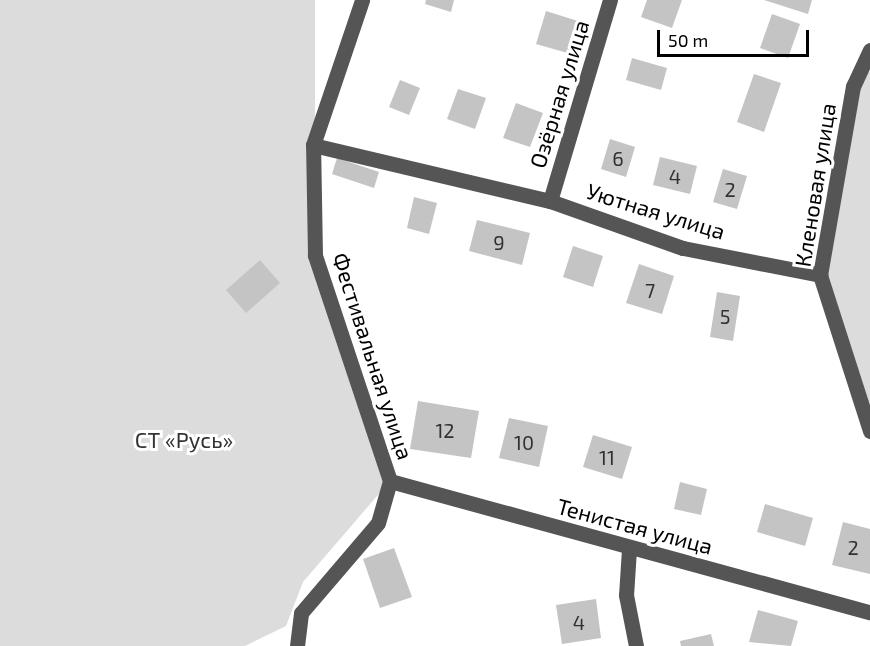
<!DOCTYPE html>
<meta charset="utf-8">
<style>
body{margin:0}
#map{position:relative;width:870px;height:646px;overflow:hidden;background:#fff;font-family:"Exo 2",sans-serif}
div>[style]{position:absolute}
.green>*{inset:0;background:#dcdcdc}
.building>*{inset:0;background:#c4c4c4}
.minor>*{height:15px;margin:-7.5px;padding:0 7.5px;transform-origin:7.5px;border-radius:7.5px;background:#555}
span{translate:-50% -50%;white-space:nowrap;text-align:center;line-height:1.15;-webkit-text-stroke:6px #fff;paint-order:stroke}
.number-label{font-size:20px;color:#313131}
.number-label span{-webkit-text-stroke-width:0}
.street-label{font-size:22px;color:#000}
.park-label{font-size:22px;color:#333}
.scale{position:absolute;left:657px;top:30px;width:152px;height:27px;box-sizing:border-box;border:3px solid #000;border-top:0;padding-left:8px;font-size:18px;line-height:21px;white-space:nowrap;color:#000;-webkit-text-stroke:4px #fff;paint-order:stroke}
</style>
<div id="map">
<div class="green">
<i style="clip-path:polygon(0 0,315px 0,315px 255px,390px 481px,303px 582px,286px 626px,245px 646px,0 646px)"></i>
<i style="clip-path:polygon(870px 71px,870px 431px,820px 275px,853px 86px)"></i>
</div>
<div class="building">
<i style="clip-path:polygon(426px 0,454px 0,451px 12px,425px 4px)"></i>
<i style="clip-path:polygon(647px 0,682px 0,672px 28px,641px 17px)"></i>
<i style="clip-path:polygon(764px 0,812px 0,808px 14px)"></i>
<i style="clip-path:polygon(546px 11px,581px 22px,571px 54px,536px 44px)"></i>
<i style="clip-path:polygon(772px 14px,800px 24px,788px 58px,760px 48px)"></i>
<i style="clip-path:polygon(632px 58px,667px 68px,661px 90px,626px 80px)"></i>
<i style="clip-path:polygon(754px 74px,781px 83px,764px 132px,737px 122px)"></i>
<i style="clip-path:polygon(400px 80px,420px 88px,409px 115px,389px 107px)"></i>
<i style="clip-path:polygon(458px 89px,486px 98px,475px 129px,447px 119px)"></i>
<i style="clip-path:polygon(516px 103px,543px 113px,530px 147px,503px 138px)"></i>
<i style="clip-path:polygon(610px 139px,635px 147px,626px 177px,601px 169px)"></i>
<i style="clip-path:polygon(660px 157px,697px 166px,690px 194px,653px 185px)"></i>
<i style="clip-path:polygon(337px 158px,379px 172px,374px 188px,332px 174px)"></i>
<i style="clip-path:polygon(723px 169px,747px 176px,737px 209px,713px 202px)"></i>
<i style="clip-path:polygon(414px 197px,437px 203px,429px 234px,407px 228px)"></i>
<i style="clip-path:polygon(477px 220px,530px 233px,522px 265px,469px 251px)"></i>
<i style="clip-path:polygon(573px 246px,603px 256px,593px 287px,563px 277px)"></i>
<i style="clip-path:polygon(260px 260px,280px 283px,246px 313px,226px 290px)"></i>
<i style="clip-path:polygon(639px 264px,674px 276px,662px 314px,626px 303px)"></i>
<i style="clip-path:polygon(717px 292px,740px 296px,733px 341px,710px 337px)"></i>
<i style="clip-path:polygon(418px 401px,479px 411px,471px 458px,410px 449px)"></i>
<i style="clip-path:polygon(509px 418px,548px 426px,539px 467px,499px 458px)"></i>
<i style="clip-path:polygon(593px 435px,632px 447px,622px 479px,583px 467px)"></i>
<i style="clip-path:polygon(680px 482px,707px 489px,701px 515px,674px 509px)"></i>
<i style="clip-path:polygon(765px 504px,813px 518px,805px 546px,757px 532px)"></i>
<i style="clip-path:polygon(843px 522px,870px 529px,870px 574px,832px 565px)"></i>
<i style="clip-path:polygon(394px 548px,412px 597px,380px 608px,363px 559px)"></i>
<i style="clip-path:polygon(596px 599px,601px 638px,562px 644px,556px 605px)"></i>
<i style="clip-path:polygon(758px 610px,798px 621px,791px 646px,749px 642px)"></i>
<i style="clip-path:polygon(711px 634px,714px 646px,681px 646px,680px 641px)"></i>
</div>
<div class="minor">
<i style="left:870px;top:50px;width:40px;rotate:115deg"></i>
<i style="left:853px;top:86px;width:192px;rotate:99.9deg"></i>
<i style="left:820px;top:275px;width:164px;rotate:72.2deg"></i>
<i style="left:313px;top:145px;width:244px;rotate:13.3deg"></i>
<i style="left:550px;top:201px;width:141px;rotate:19.5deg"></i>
<i style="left:683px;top:248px;width:140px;rotate:11.1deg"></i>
<i style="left:550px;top:201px;width:210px;rotate:-73.4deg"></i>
<i style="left:390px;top:481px;width:498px;rotate:15.3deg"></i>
<i style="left:629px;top:549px;width:46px;rotate:93.7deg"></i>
<i style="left:626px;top:595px;width:52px;rotate:78.9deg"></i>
<i style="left:297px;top:646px;width:33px;rotate:-83deg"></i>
<i style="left:301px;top:613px;width:118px;rotate:-49.5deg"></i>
<i style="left:378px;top:523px;width:44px;rotate:-74.1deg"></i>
<i style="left:390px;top:481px;width:238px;rotate:-108.4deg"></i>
<i style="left:315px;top:255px;width:110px;rotate:-91deg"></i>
<i style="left:313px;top:145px;width:153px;rotate:-71.3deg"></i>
</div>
<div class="number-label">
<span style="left:618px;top:158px">6</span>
<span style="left:675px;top:176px">4</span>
<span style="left:730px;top:189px">2</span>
<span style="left:499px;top:242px">9</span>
<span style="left:650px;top:290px">7</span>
<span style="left:725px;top:316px">5</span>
<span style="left:445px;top:430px">12</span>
<span style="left:524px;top:442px">10</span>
<span style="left:607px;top:457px">11</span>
<span style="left:853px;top:547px">2</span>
<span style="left:579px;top:622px">4</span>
</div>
<div class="street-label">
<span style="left:559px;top:94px;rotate:-73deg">Озёрная улица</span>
<span style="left:815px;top:185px;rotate:-81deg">Кленовая улица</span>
<span style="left:656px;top:211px;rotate:17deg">Уютная улица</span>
<span style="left:373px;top:356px;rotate:72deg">Фестивальная улица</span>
<span style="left:635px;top:526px;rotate:15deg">Тенистая улица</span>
</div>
<div class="park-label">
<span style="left:184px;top:440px">СТ «Русь»</span>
</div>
<div class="scale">50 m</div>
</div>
